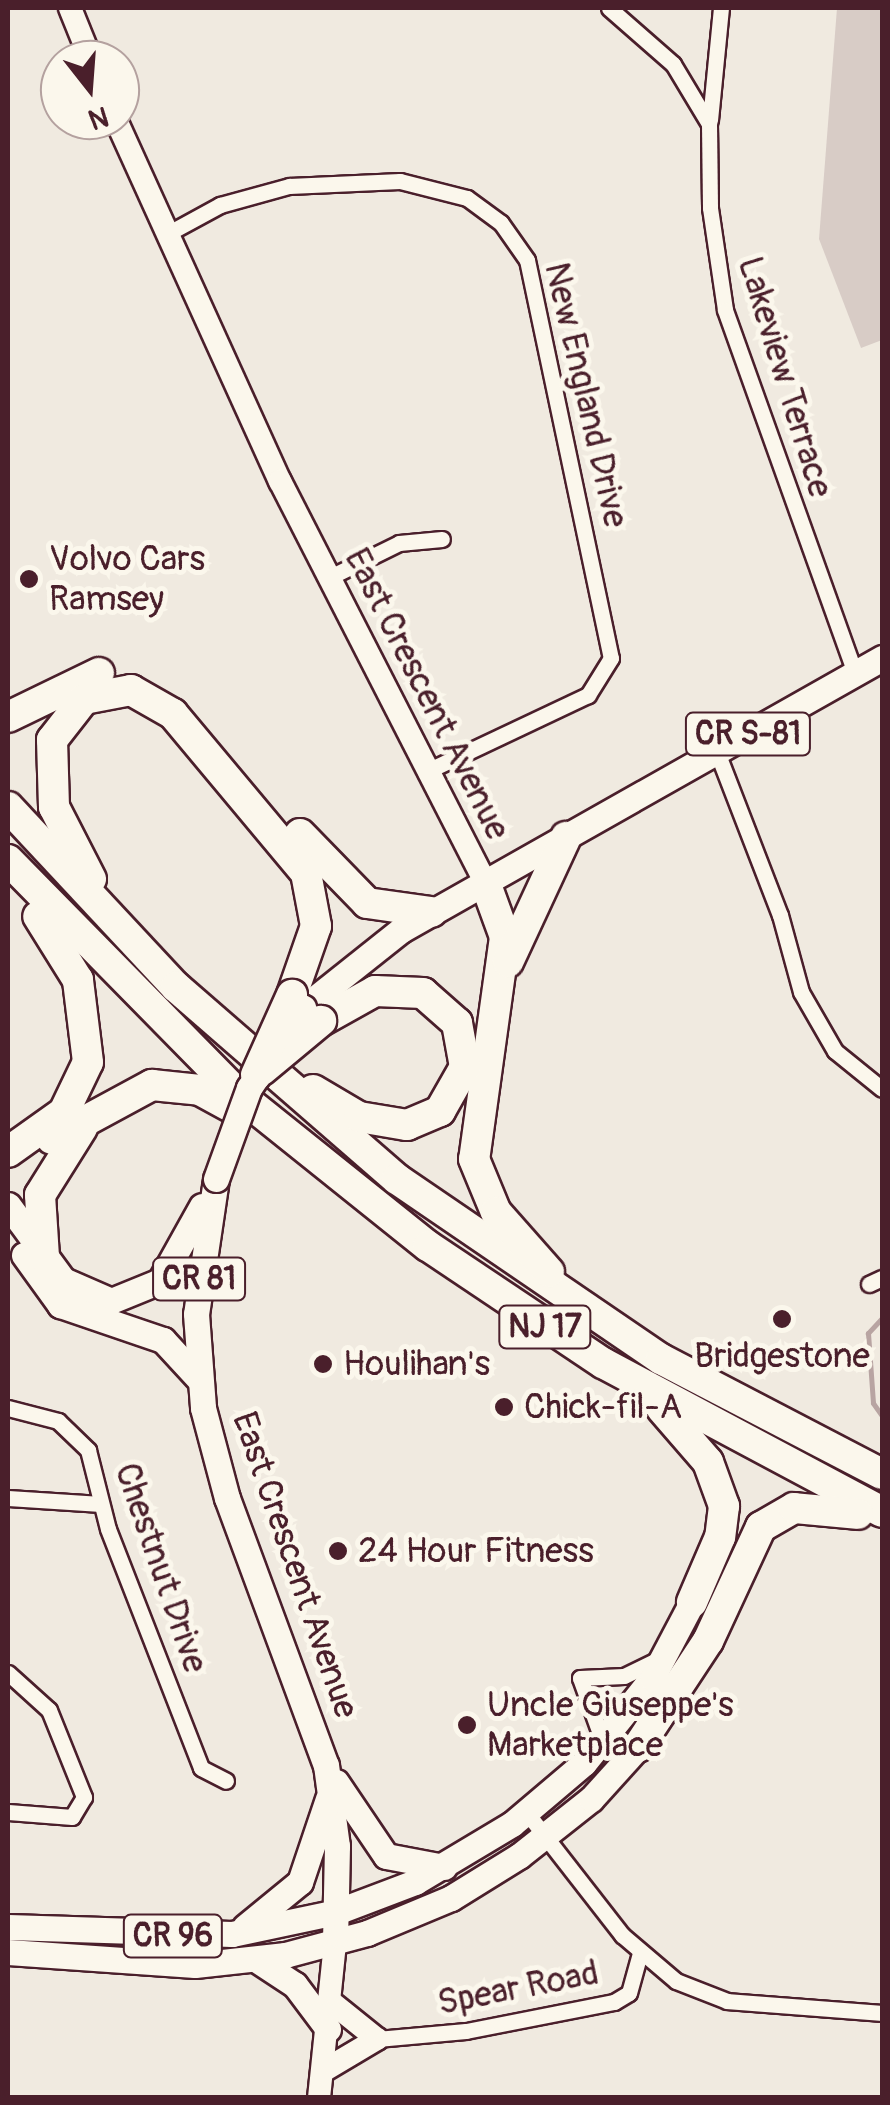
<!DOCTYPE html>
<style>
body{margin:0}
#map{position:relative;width:890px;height:2105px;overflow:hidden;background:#f0eae0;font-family:Pangolin,sans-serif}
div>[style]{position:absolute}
.green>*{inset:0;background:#d8ccc6}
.stream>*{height:5px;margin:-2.5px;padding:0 2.5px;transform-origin:2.5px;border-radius:2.5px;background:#b8a4a2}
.roads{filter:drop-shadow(2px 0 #4a1f2b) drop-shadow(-2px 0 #4a1f2b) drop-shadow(0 2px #4a1f2b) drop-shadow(0 -2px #4a1f2b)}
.street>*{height:15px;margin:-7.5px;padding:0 7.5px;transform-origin:7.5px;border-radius:7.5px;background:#fbf7ec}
.secondary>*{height:22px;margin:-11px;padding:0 11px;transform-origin:11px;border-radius:11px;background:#fbf7ec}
.primary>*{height:25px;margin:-12.5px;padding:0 12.5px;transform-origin:12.5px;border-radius:12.5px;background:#fbf7ec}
.highway>*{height:30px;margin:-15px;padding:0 15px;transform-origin:15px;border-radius:15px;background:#fbf7ec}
.bridges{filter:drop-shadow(2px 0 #4a1f2b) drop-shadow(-2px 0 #4a1f2b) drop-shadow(0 2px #4a1f2b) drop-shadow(0 -2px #4a1f2b)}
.primary-bridge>*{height:25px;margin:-12.5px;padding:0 12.5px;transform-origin:12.5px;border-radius:12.5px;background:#fbf7ec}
.highway-bridge>*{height:30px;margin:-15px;padding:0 15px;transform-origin:15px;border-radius:15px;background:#fbf7ec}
.dots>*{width:28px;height:28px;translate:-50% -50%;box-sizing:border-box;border:5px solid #fbf7ec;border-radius:50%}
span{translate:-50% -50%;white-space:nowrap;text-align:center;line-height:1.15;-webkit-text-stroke:10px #fbf7ec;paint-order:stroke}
.shield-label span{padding:2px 8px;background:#fbf7ec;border:2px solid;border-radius:8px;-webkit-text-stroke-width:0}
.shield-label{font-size:32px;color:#4a1f2b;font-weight:700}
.street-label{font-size:35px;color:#4a1f2b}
.poi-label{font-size:35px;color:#4a1f2b}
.left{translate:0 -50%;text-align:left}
.frame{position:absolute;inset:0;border:10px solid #4a1f2b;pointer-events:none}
.north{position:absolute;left:40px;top:40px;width:100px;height:100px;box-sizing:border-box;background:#fbf7ec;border:2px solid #b4a19f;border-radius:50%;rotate:163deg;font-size:28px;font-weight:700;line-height:40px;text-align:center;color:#4a1f2b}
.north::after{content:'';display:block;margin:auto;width:35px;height:45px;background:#4a1f2b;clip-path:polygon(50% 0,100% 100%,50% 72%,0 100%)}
</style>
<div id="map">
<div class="green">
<i style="clip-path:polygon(837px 8px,882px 8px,882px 340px,861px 348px,819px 239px)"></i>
</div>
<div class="stream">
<i style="left:882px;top:1318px;width:21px;rotate:133deg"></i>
<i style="left:868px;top:1333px;width:70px;rotate:85.9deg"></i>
<i style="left:873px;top:1403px;width:16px;rotate:55deg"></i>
</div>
<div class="roads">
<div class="street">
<i style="left:609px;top:8px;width:85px;rotate:41.2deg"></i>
<i style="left:673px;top:64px;width:70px;rotate:59deg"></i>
<i style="left:709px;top:124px;width:84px;rotate:89.3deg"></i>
<i style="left:710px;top:208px;width:103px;rotate:81.6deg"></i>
<i style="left:725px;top:310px;width:386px;rotate:70.3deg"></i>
<i style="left:710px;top:120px;width:113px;rotate:-84.4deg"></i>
<i style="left:165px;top:235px;width:63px;rotate:-28.6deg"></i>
<i style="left:220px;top:205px;width:72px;rotate:-15.4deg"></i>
<i style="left:289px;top:186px;width:111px;rotate:-2.6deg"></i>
<i style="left:400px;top:181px;width:69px;rotate:14.2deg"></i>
<i style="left:467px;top:198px;width:42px;rotate:36.3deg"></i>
<i style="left:501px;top:223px;width:45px;rotate:54.9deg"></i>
<i style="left:527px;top:260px;width:407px;rotate:78.1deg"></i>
<i style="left:611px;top:658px;width:44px;rotate:121.9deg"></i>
<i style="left:588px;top:695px;width:180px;rotate:154.7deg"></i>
<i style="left:328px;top:578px;width:79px;rotate:-26.2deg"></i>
<i style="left:399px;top:543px;width:43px;rotate:-5.3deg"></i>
<i style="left:717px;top:752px;width:175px;rotate:68.9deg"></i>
<i style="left:780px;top:915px;width:80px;rotate:74.7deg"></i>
<i style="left:801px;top:992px;width:68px;rotate:60deg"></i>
<i style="left:835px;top:1051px;width:60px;rotate:39deg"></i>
<i style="left:869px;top:1284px;width:14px;rotate:-25deg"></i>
<i style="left:8px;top:1408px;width:52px;rotate:14.6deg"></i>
<i style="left:58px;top:1421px;width:42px;rotate:44deg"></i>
<i style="left:88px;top:1450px;width:81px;rotate:75.8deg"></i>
<i style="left:108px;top:1529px;width:256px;rotate:68.7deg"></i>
<i style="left:201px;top:1768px;width:28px;rotate:27deg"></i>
<i style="left:8px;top:1498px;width:93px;rotate:3.7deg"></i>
<i style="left:8px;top:1673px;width:55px;rotate:42.1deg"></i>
<i style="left:49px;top:1710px;width:94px;rotate:68.1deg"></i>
<i style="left:84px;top:1797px;width:23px;rotate:121deg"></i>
<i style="left:72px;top:1817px;width:64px;rotate:-175.5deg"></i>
<i style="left:580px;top:1678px;width:44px;rotate:-2.6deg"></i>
<i style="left:624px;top:1676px;width:41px;rotate:-25.9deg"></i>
<i style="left:580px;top:1678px;width:65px;rotate:70.2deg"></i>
<i style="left:527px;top:1813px;width:155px;rotate:52.1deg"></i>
<i style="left:622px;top:1935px;width:71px;rotate:40.4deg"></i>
<i style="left:676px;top:1981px;width:55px;rotate:21.4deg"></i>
<i style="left:727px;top:2001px;width:155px;rotate:4.4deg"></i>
<i style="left:377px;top:2039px;width:89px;rotate:-5.1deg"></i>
<i style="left:466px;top:2031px;width:151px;rotate:-11.1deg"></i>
<i style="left:614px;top:2002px;width:17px;rotate:-31deg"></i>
<i style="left:629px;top:1993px;width:41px;rotate:-74.6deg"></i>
</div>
<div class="secondary">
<i style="left:70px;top:8px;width:56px;rotate:68deg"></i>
<i style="left:116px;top:120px;width:397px;rotate:65.6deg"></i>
<i style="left:280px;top:481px;width:450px;rotate:62.9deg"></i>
<i style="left:331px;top:2002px;width:59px;rotate:38.8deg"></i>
<i style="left:323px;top:2071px;width:63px;rotate:-30.7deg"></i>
<i style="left:319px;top:2098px;width:156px;rotate:-84.1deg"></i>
</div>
<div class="primary">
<i style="left:303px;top:1008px;width:125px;rotate:-38.5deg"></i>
<i style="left:401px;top:930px;width:553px;rotate:-29.49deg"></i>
<i style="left:216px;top:1179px;width:136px;rotate:98.4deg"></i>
<i style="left:196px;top:1314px;width:94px;rotate:85.7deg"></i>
<i style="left:203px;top:1408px;width:93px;rotate:75.1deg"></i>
<i style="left:227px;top:1498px;width:285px;rotate:69.7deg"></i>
<i style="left:326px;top:1765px;width:82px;rotate:82.3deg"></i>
<i style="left:337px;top:1846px;width:97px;rotate:91.2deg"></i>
<i style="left:8px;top:1205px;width:93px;rotate:53.7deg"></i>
<i style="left:63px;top:1280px;width:52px;rotate:23.6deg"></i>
<i style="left:111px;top:1301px;width:53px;rotate:-22.2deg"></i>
<i style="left:160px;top:1281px;width:86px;rotate:-60.8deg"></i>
<i style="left:24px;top:1255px;width:62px;rotate:54.2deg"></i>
<i style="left:60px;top:1305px;width:109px;rotate:18.8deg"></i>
<i style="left:163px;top:1340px;width:53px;rotate:47.3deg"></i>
<i style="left:336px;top:1782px;width:89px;rotate:56deg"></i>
<i style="left:386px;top:1856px;width:59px;rotate:10.7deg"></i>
<i style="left:8px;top:1927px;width:224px;rotate:1.8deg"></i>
<i style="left:232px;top:1934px;width:106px;rotate:-11.9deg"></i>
<i style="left:336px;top:1912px;width:85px;rotate:-20.8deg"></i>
<i style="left:415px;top:1882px;width:113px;rotate:-30.9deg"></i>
<i style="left:512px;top:1824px;width:94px;rotate:-40.3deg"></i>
<i style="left:584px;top:1763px;width:109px;rotate:-51.3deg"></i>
<i style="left:652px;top:1678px;width:86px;rotate:-62.2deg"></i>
<i style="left:245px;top:1927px;width:71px;rotate:-39.3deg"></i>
<i style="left:300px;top:1882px;width:88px;rotate:-71.4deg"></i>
<i style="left:8px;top:1952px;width:187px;rotate:4deg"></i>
<i style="left:195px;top:1965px;width:91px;rotate:-6.3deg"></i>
<i style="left:285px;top:1955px;width:85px;rotate:-15deg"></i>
<i style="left:367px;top:1933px;width:91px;rotate:-22.6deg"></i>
<i style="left:451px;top:1898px;width:80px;rotate:-31.7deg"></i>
<i style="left:519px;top:1856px;width:92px;rotate:-38.4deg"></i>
<i style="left:591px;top:1799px;width:70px;rotate:-47.9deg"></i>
<i style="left:257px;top:1960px;width:45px;rotate:33.3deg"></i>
<i style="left:295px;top:1985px;width:55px;rotate:53.1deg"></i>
</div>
<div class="highway">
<i style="left:8px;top:717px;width:101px;rotate:-25.8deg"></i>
<i style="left:8px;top:807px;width:246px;rotate:47deg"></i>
<i style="left:176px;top:987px;width:293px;rotate:41deg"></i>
<i style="left:397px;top:1179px;width:320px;rotate:34.3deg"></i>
<i style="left:661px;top:1359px;width:249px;rotate:27.5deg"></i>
<i style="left:300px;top:834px;width:96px;rotate:45.8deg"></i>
<i style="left:367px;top:903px;width:65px;rotate:8deg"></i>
<i style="left:8px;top:860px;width:328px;rotate:45.5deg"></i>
<i style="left:238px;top:1094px;width:243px;rotate:38.7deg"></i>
<i style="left:428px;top:1246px;width:211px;rotate:33.8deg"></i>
<i style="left:603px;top:1363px;width:316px;rotate:28.1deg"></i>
<i style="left:91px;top:879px;width:81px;rotate:-117.2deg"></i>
<i style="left:54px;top:807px;width:67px;rotate:-91.7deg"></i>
<i style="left:52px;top:740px;width:52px;rotate:-52deg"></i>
<i style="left:84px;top:699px;width:48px;rotate:-10.8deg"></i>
<i style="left:131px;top:690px;width:48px;rotate:29.7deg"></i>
<i style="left:173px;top:714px;width:207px;rotate:50.1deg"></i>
<i style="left:306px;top:873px;width:54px;rotate:79.3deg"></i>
<i style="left:316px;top:926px;width:73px;rotate:109.2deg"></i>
<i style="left:485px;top:882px;width:59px;rotate:70deg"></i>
<i style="left:505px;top:937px;width:224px;rotate:97.9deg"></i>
<i style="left:474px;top:1159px;width:57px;rotate:67.5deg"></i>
<i style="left:496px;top:1212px;width:80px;rotate:48.5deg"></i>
<i style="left:508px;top:962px;width:138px;rotate:-65.1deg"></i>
<i style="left:313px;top:1090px;width:53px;rotate:30.4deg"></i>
<i style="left:359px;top:1117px;width:49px;rotate:9.5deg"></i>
<i style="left:407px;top:1125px;width:36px;rotate:-23deg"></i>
<i style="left:440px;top:1111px;width:51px;rotate:-60.4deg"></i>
<i style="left:465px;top:1067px;width:45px;rotate:-100.3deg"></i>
<i style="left:457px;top:1023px;width:45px;rotate:-138.6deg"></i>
<i style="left:423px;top:993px;width:48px;rotate:-177.6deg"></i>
<i style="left:375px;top:991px;width:62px;rotate:150.9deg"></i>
<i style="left:52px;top:1139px;width:114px;rotate:-28.4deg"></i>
<i style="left:152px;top:1085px;width:48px;rotate:5.9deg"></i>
<i style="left:200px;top:1090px;width:46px;rotate:28.8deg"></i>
<i style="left:8px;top:1152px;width:69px;rotate:-35.5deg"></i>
<i style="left:64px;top:1112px;width:55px;rotate:-64.4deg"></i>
<i style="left:88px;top:1062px;width:83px;rotate:-97deg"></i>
<i style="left:78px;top:980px;width:75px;rotate:-122deg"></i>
<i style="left:44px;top:1257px;width:62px;rotate:-93.7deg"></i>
<i style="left:40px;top:1195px;width:79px;rotate:-57.9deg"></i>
<i style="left:662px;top:1409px;width:70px;rotate:49deg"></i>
<i style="left:708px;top:1462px;width:47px;rotate:70deg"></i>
<i style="left:724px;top:1506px;width:31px;rotate:97deg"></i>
<i style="left:720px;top:1537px;width:71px;rotate:113.3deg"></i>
<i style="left:638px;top:1747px;width:127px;rotate:-56.6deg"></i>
<i style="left:708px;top:1641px;width:126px;rotate:-65.1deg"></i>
<i style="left:761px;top:1527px;width:38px;rotate:-30deg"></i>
<i style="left:794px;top:1508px;width:64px;rotate:5.4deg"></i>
</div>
</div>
<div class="bridges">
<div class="primary-bridge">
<i style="left:216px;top:1179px;width:97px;rotate:-70.1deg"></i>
<i style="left:249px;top:1088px;width:97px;rotate:-56deg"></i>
</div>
<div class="highway-bridge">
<i style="left:262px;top:1070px;width:77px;rotate:-39.7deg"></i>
<i style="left:256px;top:1075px;width:88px;rotate:-65.8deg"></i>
</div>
</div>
<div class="dots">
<i style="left:29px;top:579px;background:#4a1f2b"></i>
<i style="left:782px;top:1319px;background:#4a1f2b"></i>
<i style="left:323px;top:1364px;background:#4a1f2b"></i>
<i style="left:504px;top:1407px;background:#4a1f2b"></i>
<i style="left:338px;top:1551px;background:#4a1f2b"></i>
<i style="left:467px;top:1725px;background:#4a1f2b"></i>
</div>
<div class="shield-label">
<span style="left:748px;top:734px">CR S-81</span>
<span style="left:199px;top:1279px">CR 81</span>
<span style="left:545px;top:1327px">NJ 17</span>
<span style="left:173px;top:1936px">CR 96</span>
</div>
<div class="street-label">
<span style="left:785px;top:377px;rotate:73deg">Lakeview Terrace</span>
<span style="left:586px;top:395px;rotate:77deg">New England Drive</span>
<span style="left:427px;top:694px;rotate:63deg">East Crescent Avenue</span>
<span style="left:295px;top:1565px;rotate:71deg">East Crescent Avenue</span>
<span style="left:161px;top:1568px;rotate:71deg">Chestnut Drive</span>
<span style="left:518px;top:1988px;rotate:-11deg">Spear Road</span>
</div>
<div class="poi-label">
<span class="left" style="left:49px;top:579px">Volvo Cars<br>Ramsey</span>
<span style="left:782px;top:1356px">Bridgestone</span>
<span class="left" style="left:343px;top:1364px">Houlihan's</span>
<span class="left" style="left:524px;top:1407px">Chick-fil-A</span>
<span class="left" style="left:358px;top:1551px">24 Hour Fitness</span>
<span class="left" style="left:487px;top:1725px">Uncle Giuseppe's<br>Marketplace</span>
</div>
<div class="frame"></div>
<div class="north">N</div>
</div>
